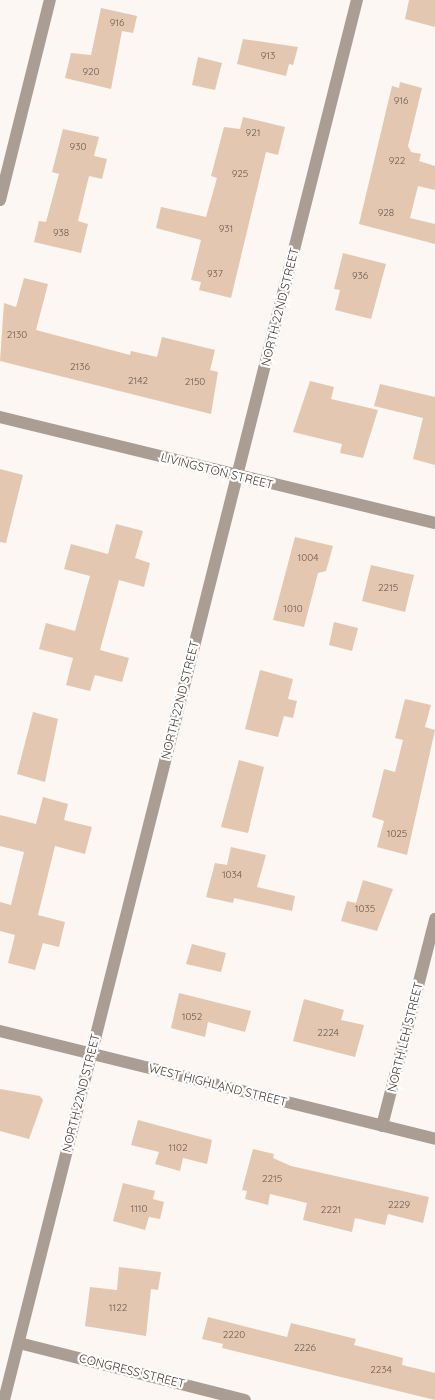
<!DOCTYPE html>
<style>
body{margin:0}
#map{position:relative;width:435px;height:1400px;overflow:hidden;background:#fcf7f2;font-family:Quicksand,sans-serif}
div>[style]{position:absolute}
.building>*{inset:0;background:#e3c7b1}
.minor>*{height:12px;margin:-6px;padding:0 6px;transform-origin:6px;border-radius:6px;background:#aa9d94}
span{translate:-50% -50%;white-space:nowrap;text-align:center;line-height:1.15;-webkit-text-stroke:4.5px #fff;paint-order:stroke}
.number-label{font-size:10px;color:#6a5a4e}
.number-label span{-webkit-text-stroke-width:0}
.street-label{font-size:12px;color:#41352d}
</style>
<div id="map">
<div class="building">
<i style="clip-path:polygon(409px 0,435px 0,435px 27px,405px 19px)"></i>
<i style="clip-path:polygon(101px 8px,137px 16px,133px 33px,122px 31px,111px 89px,65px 78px,71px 53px,91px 55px)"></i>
<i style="clip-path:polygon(243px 39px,298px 47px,293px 65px,289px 64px,286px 76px,237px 64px)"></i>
<i style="clip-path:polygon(198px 57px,222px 63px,215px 90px,192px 85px)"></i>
<i style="clip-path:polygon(400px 82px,422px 88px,408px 146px,411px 152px,421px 154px,419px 161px,435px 166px,435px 190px,418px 186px,410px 218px,435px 224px,435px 244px,359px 224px,392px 86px,399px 88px)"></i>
<i style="clip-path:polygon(243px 117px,285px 127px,278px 155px,266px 152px,231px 298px,199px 290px,201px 282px,191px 280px,201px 240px,156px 228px,161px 207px,206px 217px,217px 178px,211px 176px,224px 127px,240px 129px)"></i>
<i style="clip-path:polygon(63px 129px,99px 137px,94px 156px,107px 159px,102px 179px,89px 176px,78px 221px,88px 224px,81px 253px,34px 242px,39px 221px,46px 222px,59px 174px,52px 172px)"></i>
<i style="clip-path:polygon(343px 253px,386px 264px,371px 319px,335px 310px,340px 290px,334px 289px)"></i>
<i style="clip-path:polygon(24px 278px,48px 284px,36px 330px,130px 355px,131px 351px,157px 357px,162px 337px,215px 350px,210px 370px,218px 372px,211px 414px,0 361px,4px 303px,16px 307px)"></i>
<i style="clip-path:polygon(310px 381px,334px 387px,331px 399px,378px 410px,363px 458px,340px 453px,342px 444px,293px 432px)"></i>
<i style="clip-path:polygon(380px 384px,435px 397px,435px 465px,413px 459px,423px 418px,374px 406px)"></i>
<i style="clip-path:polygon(0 469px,23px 475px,6px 543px,0 542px)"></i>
<i style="clip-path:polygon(116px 524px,143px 531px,135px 558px,150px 563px,144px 587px,119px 580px,100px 650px,129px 658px,122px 682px,95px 675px,90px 691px,66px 685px,73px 658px,39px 649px,46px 623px,75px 631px,90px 576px,64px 569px,71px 544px,108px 554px)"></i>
<i style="clip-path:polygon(295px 537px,333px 546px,326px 571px,318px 573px,304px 627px,273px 620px)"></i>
<i style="clip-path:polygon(371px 565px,414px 575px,405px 612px,362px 601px)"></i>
<i style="clip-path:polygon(334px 622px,358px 628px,352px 651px,329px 645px)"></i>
<i style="clip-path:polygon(260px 670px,293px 679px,288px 699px,297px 701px,293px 718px,284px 716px,278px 737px,245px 729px)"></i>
<i style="clip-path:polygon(405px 699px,431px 705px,425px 727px,435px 730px,407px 855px,377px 847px,384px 821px,372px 817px,384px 769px,395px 772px,403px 740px,395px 738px)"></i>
<i style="clip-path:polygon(33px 712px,58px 719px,45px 782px,17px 774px)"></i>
<i style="clip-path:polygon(239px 760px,264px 767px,248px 833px,221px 827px)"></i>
<i style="clip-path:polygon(43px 797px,68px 804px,64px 820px,92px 827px,85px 854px,55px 846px,38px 915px,65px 922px,59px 947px,43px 943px,35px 970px,8px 963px,15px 935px,0 931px,0 902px,11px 905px,24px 852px,0 846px,0 815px,36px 824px)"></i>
<i style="clip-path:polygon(231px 847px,266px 855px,257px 887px,295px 896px,292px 911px,234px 898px,233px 903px,206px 897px,215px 863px,227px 865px)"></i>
<i style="clip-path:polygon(363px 880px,393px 889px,377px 931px,341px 921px,347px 901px,356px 903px)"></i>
<i style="clip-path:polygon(192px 944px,226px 953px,221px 972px,186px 964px)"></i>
<i style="clip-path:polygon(179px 993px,251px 1011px,245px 1032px,208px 1022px,205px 1037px,171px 1028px)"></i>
<i style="clip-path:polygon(304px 999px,344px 1010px,341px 1020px,364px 1025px,355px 1057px,293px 1041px)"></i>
<i style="clip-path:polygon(0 1089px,40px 1096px,43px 1100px,29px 1139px,0 1131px)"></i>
<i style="clip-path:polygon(138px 1120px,212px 1140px,207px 1164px,183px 1158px,180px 1171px,155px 1164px,159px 1152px,131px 1145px)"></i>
<i style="clip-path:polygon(253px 1149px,274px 1154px,273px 1158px,291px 1166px,429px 1197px,423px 1223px,388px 1214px,385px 1225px,355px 1218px,352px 1232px,303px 1220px,307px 1203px,270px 1194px,268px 1205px,245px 1199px,247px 1191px,242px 1190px)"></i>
<i style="clip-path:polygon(123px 1183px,155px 1191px,153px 1199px,164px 1202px,160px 1219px,149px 1217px,145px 1230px,113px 1221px)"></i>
<i style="clip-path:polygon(119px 1267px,161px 1272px,158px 1290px,151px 1289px,146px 1336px,85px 1326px,90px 1287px,117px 1290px)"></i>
<i style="clip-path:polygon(208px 1317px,287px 1337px,291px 1323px,356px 1339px,354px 1345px,403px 1358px,402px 1365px,435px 1373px,435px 1400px,222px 1348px,223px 1344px,202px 1339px)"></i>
</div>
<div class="minor">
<i style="left:0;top:200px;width:206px;rotate:-76deg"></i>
<i style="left:0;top:417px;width:448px;rotate:13.7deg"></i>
<i style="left:0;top:1031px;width:448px;rotate:13.9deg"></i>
<i style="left:382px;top:1126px;width:214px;rotate:-75.6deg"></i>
<i style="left:19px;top:1343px;width:233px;rotate:14.2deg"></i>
<i style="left:4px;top:1400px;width:1444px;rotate:-75.85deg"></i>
</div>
<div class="number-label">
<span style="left:117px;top:23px">916</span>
<span style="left:268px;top:56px">913</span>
<span style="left:91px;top:72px">920</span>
<span style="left:401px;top:101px">916</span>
<span style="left:253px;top:133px">921</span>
<span style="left:78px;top:147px">930</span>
<span style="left:397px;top:161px">922</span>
<span style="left:240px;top:174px">925</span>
<span style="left:386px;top:213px">928</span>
<span style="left:226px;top:229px">931</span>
<span style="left:61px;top:233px">938</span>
<span style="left:215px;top:274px">937</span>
<span style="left:360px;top:276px">936</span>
<span style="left:17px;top:335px">2130</span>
<span style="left:80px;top:367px">2136</span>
<span style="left:138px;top:381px">2142</span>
<span style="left:195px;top:382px">2150</span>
<span style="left:308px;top:558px">1004</span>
<span style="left:388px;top:588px">2215</span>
<span style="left:293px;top:609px">1010</span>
<span style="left:397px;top:834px">1025</span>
<span style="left:232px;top:875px">1034</span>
<span style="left:365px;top:909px">1035</span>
<span style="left:192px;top:1017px">1052</span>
<span style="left:328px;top:1033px">2224</span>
<span style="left:178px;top:1148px">1102</span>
<span style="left:272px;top:1179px">2215</span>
<span style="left:399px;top:1205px">2229</span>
<span style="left:139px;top:1209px">1110</span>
<span style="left:331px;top:1210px">2221</span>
<span style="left:118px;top:1308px">1122</span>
<span style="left:234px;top:1335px">2220</span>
<span style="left:305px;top:1348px">2226</span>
<span style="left:381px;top:1370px">2234</span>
</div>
<div class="street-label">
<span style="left:280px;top:307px;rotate:-76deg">NORTH 22ND STREET</span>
<span style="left:217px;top:471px;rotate:14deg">LIVINGSTON STREET</span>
<span style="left:180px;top:700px;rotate:-76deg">NORTH 22ND STREET</span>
<span style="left:405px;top:1037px;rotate:-76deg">NORTH LEH STREET</span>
<span style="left:218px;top:1085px;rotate:14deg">WEST HIGHLAND STREET</span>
<span style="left:81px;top:1093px;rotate:-76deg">NORTH 22ND STREET</span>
<span style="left:132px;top:1371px;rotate:14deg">CONGRESS STREET</span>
</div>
</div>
